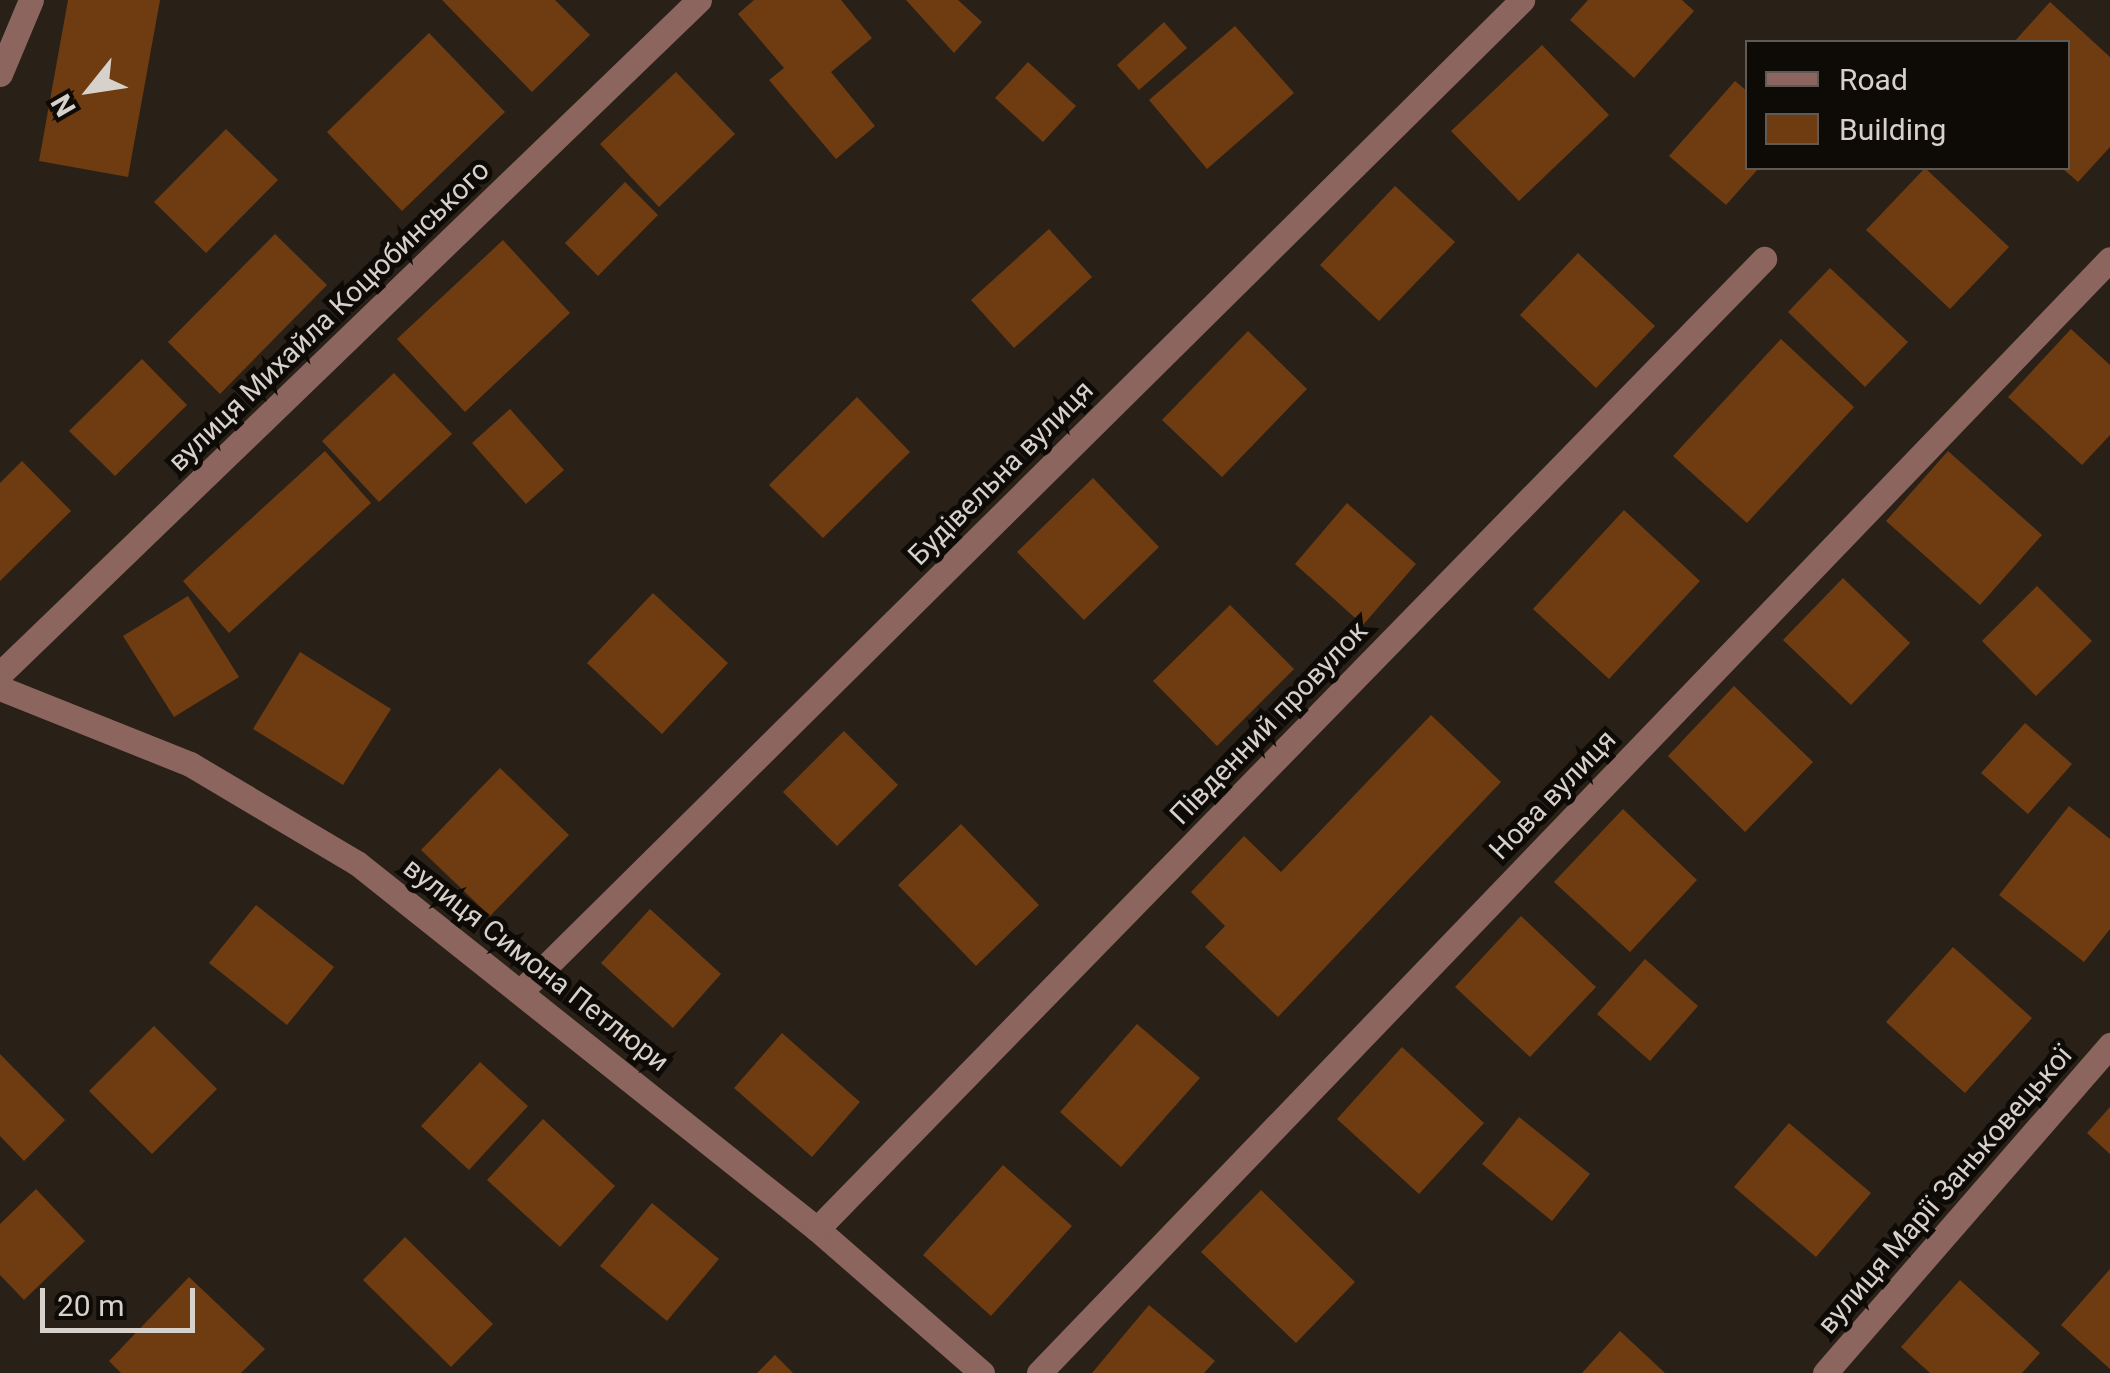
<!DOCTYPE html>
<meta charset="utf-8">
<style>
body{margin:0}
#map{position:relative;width:2110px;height:1373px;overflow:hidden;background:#292018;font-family:Roboto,sans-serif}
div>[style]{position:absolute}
.building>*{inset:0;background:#6f3c11}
.minor>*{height:25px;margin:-12.5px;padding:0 12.5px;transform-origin:12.5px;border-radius:12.5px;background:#8b655e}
span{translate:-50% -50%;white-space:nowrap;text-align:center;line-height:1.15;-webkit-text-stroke:10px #0e0b07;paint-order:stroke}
.street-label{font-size:28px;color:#d7d1cc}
.legend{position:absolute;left:1745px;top:40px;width:325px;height:130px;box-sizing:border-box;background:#0e0b07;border:2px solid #5e5a56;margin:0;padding:12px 18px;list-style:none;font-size:30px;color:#d7d1cc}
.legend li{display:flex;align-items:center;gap:20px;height:50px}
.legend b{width:50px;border:2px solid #5e5a56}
.north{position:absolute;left:40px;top:40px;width:100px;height:100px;-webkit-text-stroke:8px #0e0b07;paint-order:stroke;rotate:240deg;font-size:28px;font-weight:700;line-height:40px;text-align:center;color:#d7d1cc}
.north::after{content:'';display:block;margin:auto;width:35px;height:45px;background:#d7d1cc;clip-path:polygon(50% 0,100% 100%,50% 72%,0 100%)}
.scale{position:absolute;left:40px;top:1288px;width:155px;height:45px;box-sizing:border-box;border:5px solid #d7d1cc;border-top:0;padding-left:12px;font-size:30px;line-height:35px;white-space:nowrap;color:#d7d1cc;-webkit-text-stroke:8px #0e0b07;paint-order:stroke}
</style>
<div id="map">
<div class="building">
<i style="clip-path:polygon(68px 0,160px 0,128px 177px,39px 161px)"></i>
<i style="clip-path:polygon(442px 0,555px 0,590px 35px,532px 92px)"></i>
<i style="clip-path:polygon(754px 0,841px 0,872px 38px,831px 72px,875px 126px,836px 159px,769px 80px,784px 68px,738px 14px)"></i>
<i style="clip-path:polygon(906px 0,958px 0,982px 22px,954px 53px)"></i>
<i style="clip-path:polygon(1588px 0,1682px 0,1694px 11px,1634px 78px,1570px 20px)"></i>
<i style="clip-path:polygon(2050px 2px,2110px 57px,2110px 147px,2078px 182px,2062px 168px,2068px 42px,2014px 42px)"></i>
<i style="clip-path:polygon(1164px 22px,1187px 48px,1139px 90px,1117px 65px)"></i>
<i style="clip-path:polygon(1235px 26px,1294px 93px,1207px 169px,1149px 100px)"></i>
<i style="clip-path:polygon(429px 33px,505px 112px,402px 211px,327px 132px)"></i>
<i style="clip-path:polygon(1542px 45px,1609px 115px,1519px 201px,1451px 131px)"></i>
<i style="clip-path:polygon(1028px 62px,1076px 106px,1043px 142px,995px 98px)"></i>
<i style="clip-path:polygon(676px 72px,735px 134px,659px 207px,600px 144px)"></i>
<i style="clip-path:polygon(1735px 81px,1748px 92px,1748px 168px,1759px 168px,1726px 205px,1669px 156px)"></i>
<i style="clip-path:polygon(226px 129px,278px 180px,206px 253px,154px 202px)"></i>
<i style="clip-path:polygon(1925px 168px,2009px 247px,1950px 309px,1866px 230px)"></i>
<i style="clip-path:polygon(625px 182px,658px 215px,598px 276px,565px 243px)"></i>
<i style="clip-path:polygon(1395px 186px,1455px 242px,1379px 321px,1320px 265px)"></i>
<i style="clip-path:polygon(1049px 229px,1092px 277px,1014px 348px,971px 300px)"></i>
<i style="clip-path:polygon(275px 234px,327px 285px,220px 394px,168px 342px)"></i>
<i style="clip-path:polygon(503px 240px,570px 313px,465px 412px,397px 339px)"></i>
<i style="clip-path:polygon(1578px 253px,1655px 326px,1596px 388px,1520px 315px)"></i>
<i style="clip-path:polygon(1830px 268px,1908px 342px,1865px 387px,1788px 312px)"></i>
<i style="clip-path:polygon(2071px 329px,2110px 365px,2110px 435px,2082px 465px,2008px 397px)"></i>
<i style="clip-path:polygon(1248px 331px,1307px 389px,1222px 477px,1162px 420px)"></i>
<i style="clip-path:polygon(1781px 339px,1854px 407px,1747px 523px,1673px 456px)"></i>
<i style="clip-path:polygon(142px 359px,187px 405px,115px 476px,69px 431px)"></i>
<i style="clip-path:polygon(394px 373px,452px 434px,379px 502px,322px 441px)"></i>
<i style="clip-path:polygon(857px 397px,910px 452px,823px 538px,769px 485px)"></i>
<i style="clip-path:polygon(510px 409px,564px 470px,526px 504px,472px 443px)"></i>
<i style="clip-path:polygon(325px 451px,371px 503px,229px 633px,183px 581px)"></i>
<i style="clip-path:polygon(1948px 451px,2042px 535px,1980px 605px,1886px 521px)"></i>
<i style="clip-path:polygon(22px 461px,71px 511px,0 581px,0 483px)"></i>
<i style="clip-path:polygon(1093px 478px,1159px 547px,1084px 620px,1017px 552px)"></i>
<i style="clip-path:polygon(1347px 503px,1416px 564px,1363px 625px,1295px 564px)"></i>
<i style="clip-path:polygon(1624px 510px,1700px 581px,1609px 679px,1533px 609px)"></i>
<i style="clip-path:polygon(1843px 578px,1910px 643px,1851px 705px,1783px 640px)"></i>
<i style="clip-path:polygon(2037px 586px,2092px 641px,2036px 696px,1982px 641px)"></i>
<i style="clip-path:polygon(653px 593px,728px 663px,662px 734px,587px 663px)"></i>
<i style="clip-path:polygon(188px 596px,239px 677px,174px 717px,123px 636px)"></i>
<i style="clip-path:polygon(1230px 605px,1294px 669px,1217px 746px,1153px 681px)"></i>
<i style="clip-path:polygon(300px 652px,391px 709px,343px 785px,253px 729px)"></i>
<i style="clip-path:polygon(1734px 686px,1813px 762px,1745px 832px,1668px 756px)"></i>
<i style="clip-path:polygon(1431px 715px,1501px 782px,1278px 1017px,1205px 947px,1225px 926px,1191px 892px,1244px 836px,1281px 872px)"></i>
<i style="clip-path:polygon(2025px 723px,2072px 764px,2028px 814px,1981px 773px)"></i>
<i style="clip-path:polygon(844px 731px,898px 785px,837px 846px,783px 792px)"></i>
<i style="clip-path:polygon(500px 768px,569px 835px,490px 916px,421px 850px)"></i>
<i style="clip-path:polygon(2069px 806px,2110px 839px,2110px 929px,2084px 962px,1999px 895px)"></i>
<i style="clip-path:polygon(1623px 809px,1697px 880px,1630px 952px,1554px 882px)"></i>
<i style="clip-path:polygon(961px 824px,1039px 905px,976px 966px,898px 885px)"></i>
<i style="clip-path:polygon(256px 905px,334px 967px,287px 1025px,209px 963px)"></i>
<i style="clip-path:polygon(650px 909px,721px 974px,673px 1028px,601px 963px)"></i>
<i style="clip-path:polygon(1521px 916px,1596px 987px,1530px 1057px,1455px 987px)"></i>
<i style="clip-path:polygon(1953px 947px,2032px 1018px,1965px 1093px,1886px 1022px)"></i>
<i style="clip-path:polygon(1645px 959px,1698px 1006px,1650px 1061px,1597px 1014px)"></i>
<i style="clip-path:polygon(1137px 1024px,1200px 1078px,1121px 1167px,1060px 1112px)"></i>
<i style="clip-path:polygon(154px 1026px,217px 1089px,152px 1154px,89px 1091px)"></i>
<i style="clip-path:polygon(782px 1033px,860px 1102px,812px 1157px,734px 1088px)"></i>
<i style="clip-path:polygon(1402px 1047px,1484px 1123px,1419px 1194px,1337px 1119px)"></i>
<i style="clip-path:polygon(0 1054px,65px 1120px,24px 1161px,0 1136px)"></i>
<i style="clip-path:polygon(480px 1062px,528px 1106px,469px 1170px,421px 1126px)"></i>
<i style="clip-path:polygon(2110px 1107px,2110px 1154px,2087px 1133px)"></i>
<i style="clip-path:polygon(1519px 1117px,1590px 1174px,1552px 1221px,1482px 1164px)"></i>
<i style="clip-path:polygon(543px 1119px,615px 1186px,560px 1247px,487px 1180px)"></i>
<i style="clip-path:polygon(1789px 1123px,1871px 1193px,1816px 1257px,1734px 1187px)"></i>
<i style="clip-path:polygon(1003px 1165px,1072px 1226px,991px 1316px,923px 1255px)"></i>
<i style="clip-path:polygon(36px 1189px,85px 1241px,24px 1300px,0 1275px,0 1224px)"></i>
<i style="clip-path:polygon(1261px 1190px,1355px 1282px,1296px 1343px,1201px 1252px)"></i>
<i style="clip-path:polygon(652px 1203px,719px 1259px,667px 1321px,600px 1266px)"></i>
<i style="clip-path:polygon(405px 1237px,493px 1324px,451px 1367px,363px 1280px)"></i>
<i style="clip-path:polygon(2110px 1269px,2110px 1369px,2061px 1325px)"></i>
<i style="clip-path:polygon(189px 1277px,265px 1349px,241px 1373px,121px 1373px,109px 1361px)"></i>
<i style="clip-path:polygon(1960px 1280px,2040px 1353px,2022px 1373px,1930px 1373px,1901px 1347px)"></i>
<i style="clip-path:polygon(1149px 1305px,1215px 1361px,1204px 1373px,1092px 1373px)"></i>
<i style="clip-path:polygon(1620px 1331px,1665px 1373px,1582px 1373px)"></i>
<i style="clip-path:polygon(775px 1355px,793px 1373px,757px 1373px)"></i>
</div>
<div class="minor">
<i style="left:0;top:74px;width:80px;rotate:-67.3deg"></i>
<i style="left:0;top:674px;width:971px;rotate:-43.96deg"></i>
<i style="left:0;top:688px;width:205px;rotate:21.8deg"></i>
<i style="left:190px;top:764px;width:194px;rotate:30.7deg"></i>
<i style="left:357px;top:863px;width:588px;rotate:38.51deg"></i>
<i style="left:817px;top:1229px;width:219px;rotate:41.1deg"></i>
<i style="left:523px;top:989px;width:1406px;rotate:-44.71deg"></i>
<i style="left:817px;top:1229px;width:1356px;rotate:-45.69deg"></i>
<i style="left:1039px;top:1373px;width:1545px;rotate:-46.13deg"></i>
<i style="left:1825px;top:1373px;width:435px;rotate:-49deg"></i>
</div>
<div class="street-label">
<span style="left:329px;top:316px;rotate:-44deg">вулиця Михайла Коцюбинського</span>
<span style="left:1001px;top:473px;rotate:-45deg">Будівельна вулиця</span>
<span style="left:1269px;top:723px;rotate:-46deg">Південний провулок</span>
<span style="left:1553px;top:795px;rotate:-46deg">Нова вулиця</span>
<span style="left:536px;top:965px;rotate:38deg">вулиця Симона Петлюри</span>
<span style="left:1945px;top:1190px;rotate:-49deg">вулиця Марії Заньковецької</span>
</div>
<ul class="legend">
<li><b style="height:12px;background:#8b655e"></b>Road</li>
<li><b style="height:28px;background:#6f3c11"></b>Building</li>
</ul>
<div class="north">N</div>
<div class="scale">20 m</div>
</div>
